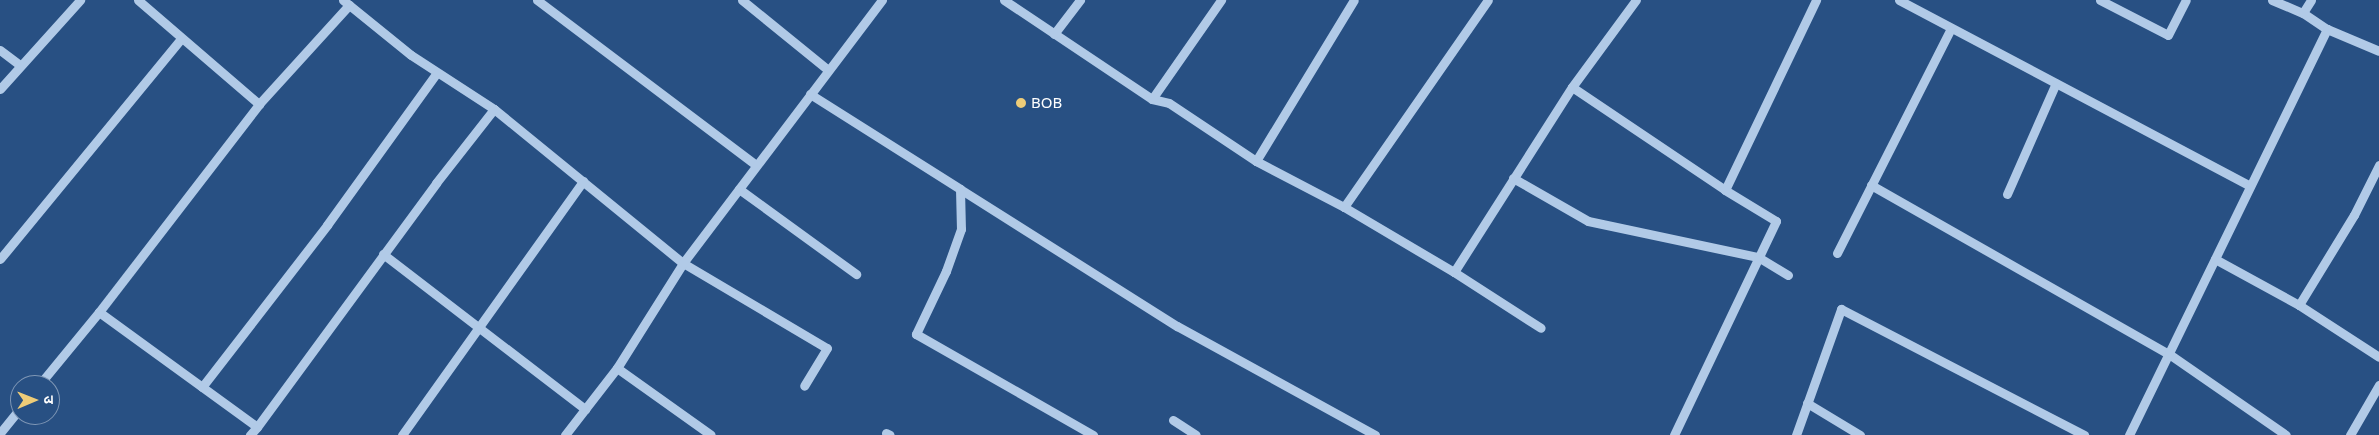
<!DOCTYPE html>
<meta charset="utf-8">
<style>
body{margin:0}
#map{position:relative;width:2379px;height:435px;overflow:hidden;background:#285083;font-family:"Noto Sans","Noto Sans Devanagari",sans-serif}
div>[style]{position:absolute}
.minor>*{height:9px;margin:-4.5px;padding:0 4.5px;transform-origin:4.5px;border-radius:4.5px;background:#b1cae7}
.dots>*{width:14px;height:14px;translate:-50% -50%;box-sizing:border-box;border:2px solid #285083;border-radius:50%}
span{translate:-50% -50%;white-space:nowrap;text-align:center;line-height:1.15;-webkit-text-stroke:5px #285083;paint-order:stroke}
.poi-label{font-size:15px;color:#fff}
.left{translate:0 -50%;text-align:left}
.north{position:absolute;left:10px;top:375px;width:50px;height:50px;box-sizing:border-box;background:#285083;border:1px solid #7e96b5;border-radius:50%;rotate:89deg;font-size:14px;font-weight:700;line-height:20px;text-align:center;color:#fff}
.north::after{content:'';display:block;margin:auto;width:18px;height:22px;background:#eecc78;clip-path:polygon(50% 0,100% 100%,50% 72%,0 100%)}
</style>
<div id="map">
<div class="minor">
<i style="left:138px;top:0;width:160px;rotate:40.7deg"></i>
<i style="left:343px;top:0;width:87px;rotate:39deg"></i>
<i style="left:411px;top:55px;width:99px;rotate:33deg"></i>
<i style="left:494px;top:109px;width:244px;rotate:39.2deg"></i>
<i style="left:683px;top:263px;width:167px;rotate:30.6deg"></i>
<i style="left:827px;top:348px;width:44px;rotate:121.2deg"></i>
<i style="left:537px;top:0;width:274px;rotate:37deg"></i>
<i style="left:742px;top:0;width:111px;rotate:39.1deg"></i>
<i style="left:1004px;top:0;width:178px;rotate:33.8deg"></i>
<i style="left:1152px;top:99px;width:17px;rotate:13deg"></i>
<i style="left:1169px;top:103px;width:105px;rotate:33.7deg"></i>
<i style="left:1256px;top:161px;width:99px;rotate:27.6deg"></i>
<i style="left:1344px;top:207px;width:128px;rotate:30.6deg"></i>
<i style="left:1454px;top:272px;width:219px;rotate:-57.5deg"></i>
<i style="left:1572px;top:87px;width:108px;rotate:-53.7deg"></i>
<i style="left:1899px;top:0;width:397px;rotate:27.9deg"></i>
<i style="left:2100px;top:0;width:76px;rotate:27.2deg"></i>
<i style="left:2168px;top:35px;width:39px;rotate:-63deg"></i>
<i style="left:2272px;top:0;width:34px;rotate:23deg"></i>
<i style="left:2311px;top:0;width:15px;rotate:122deg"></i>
<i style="left:2303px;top:13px;width:29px;rotate:34deg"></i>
<i style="left:1054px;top:34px;width:43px;rotate:-52.6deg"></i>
<i style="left:0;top:50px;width:25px;rotate:37deg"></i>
<i style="left:1572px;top:87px;width:184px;rotate:33.9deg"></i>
<i style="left:0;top:89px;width:120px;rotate:-48deg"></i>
<i style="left:810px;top:94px;width:178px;rotate:32.3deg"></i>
<i style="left:960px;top:189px;width:40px;rotate:88.6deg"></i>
<i style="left:961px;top:229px;width:45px;rotate:109.7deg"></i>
<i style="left:946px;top:271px;width:70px;rotate:115.5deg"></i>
<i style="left:916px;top:334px;width:204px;rotate:29.7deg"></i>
<i style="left:1152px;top:99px;width:121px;rotate:-55.1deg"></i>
<i style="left:1256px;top:161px;width:188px;rotate:-58.7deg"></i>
<i style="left:1513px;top:178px;width:86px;rotate:29.8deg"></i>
<i style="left:1588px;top:221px;width:174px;rotate:12deg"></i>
<i style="left:1758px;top:257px;width:35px;rotate:31deg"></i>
<i style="left:1871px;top:185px;width:343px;rotate:29.6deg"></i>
<i style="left:2169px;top:354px;width:142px;rotate:34.7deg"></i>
<i style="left:739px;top:189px;width:145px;rotate:36deg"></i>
<i style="left:960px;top:189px;width:257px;rotate:32.3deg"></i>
<i style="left:1177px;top:326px;width:226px;rotate:28.8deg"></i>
<i style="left:2007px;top:194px;width:121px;rotate:-66.2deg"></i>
<i style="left:1344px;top:207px;width:252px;rotate:-55.2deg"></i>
<i style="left:1837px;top:253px;width:252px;rotate:-63.1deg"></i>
<i style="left:383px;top:254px;width:255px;rotate:37.5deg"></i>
<i style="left:0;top:259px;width:285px;rotate:-50.6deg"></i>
<i style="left:2215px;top:259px;width:96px;rotate:28.7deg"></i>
<i style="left:2299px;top:305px;width:95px;rotate:33deg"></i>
<i style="left:1454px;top:272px;width:103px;rotate:32.8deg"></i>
<i style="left:2299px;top:305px;width:105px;rotate:-58.6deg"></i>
<i style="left:2354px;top:215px;width:56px;rotate:-63.4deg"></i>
<i style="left:99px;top:312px;width:195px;rotate:36deg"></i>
<i style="left:257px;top:427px;width:11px;rotate:131deg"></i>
<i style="left:617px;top:368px;width:115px;rotate:35.5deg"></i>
<i style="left:39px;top:385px;width:94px;rotate:-50.6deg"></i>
<i style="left:99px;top:312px;width:262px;rotate:-52.4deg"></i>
<i style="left:259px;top:104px;width:134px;rotate:-47.7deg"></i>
<i style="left:202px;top:387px;width:205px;rotate:-52.3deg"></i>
<i style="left:327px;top:225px;width:186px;rotate:-54.2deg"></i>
<i style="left:1807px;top:403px;width:62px;rotate:31.1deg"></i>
<i style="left:1173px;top:420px;width:27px;rotate:33deg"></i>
<i style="left:257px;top:427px;width:303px;rotate:-53.7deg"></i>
<i style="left:436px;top:183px;width:94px;rotate:-51.9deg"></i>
<i style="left:0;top:433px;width:32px;rotate:-51deg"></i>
<i style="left:886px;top:433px;width:4px;rotate:27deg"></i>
<i style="left:402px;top:435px;width:312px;rotate:-54.5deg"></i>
<i style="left:565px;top:435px;width:85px;rotate:-52.2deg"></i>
<i style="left:617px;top:368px;width:124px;rotate:-57.8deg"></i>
<i style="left:683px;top:263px;width:330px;rotate:-52.9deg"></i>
<i style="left:1674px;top:435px;width:237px;rotate:-64.5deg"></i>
<i style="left:1776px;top:221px;width:60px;rotate:-148.7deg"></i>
<i style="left:1725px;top:190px;width:211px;rotate:-64.4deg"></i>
<i style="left:1796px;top:435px;width:134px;rotate:-70.3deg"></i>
<i style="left:1841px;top:309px;width:274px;rotate:27.4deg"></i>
<i style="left:2129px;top:435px;width:452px;rotate:-64deg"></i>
<i style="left:2327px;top:29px;width:56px;rotate:22.9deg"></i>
<i style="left:2350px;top:435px;width:58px;rotate:-59.9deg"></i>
</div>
<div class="dots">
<i style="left:1021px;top:103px;background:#eecc78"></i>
</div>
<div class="poi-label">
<span class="left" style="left:1031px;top:103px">BOB</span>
</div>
<div class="north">उ</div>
</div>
